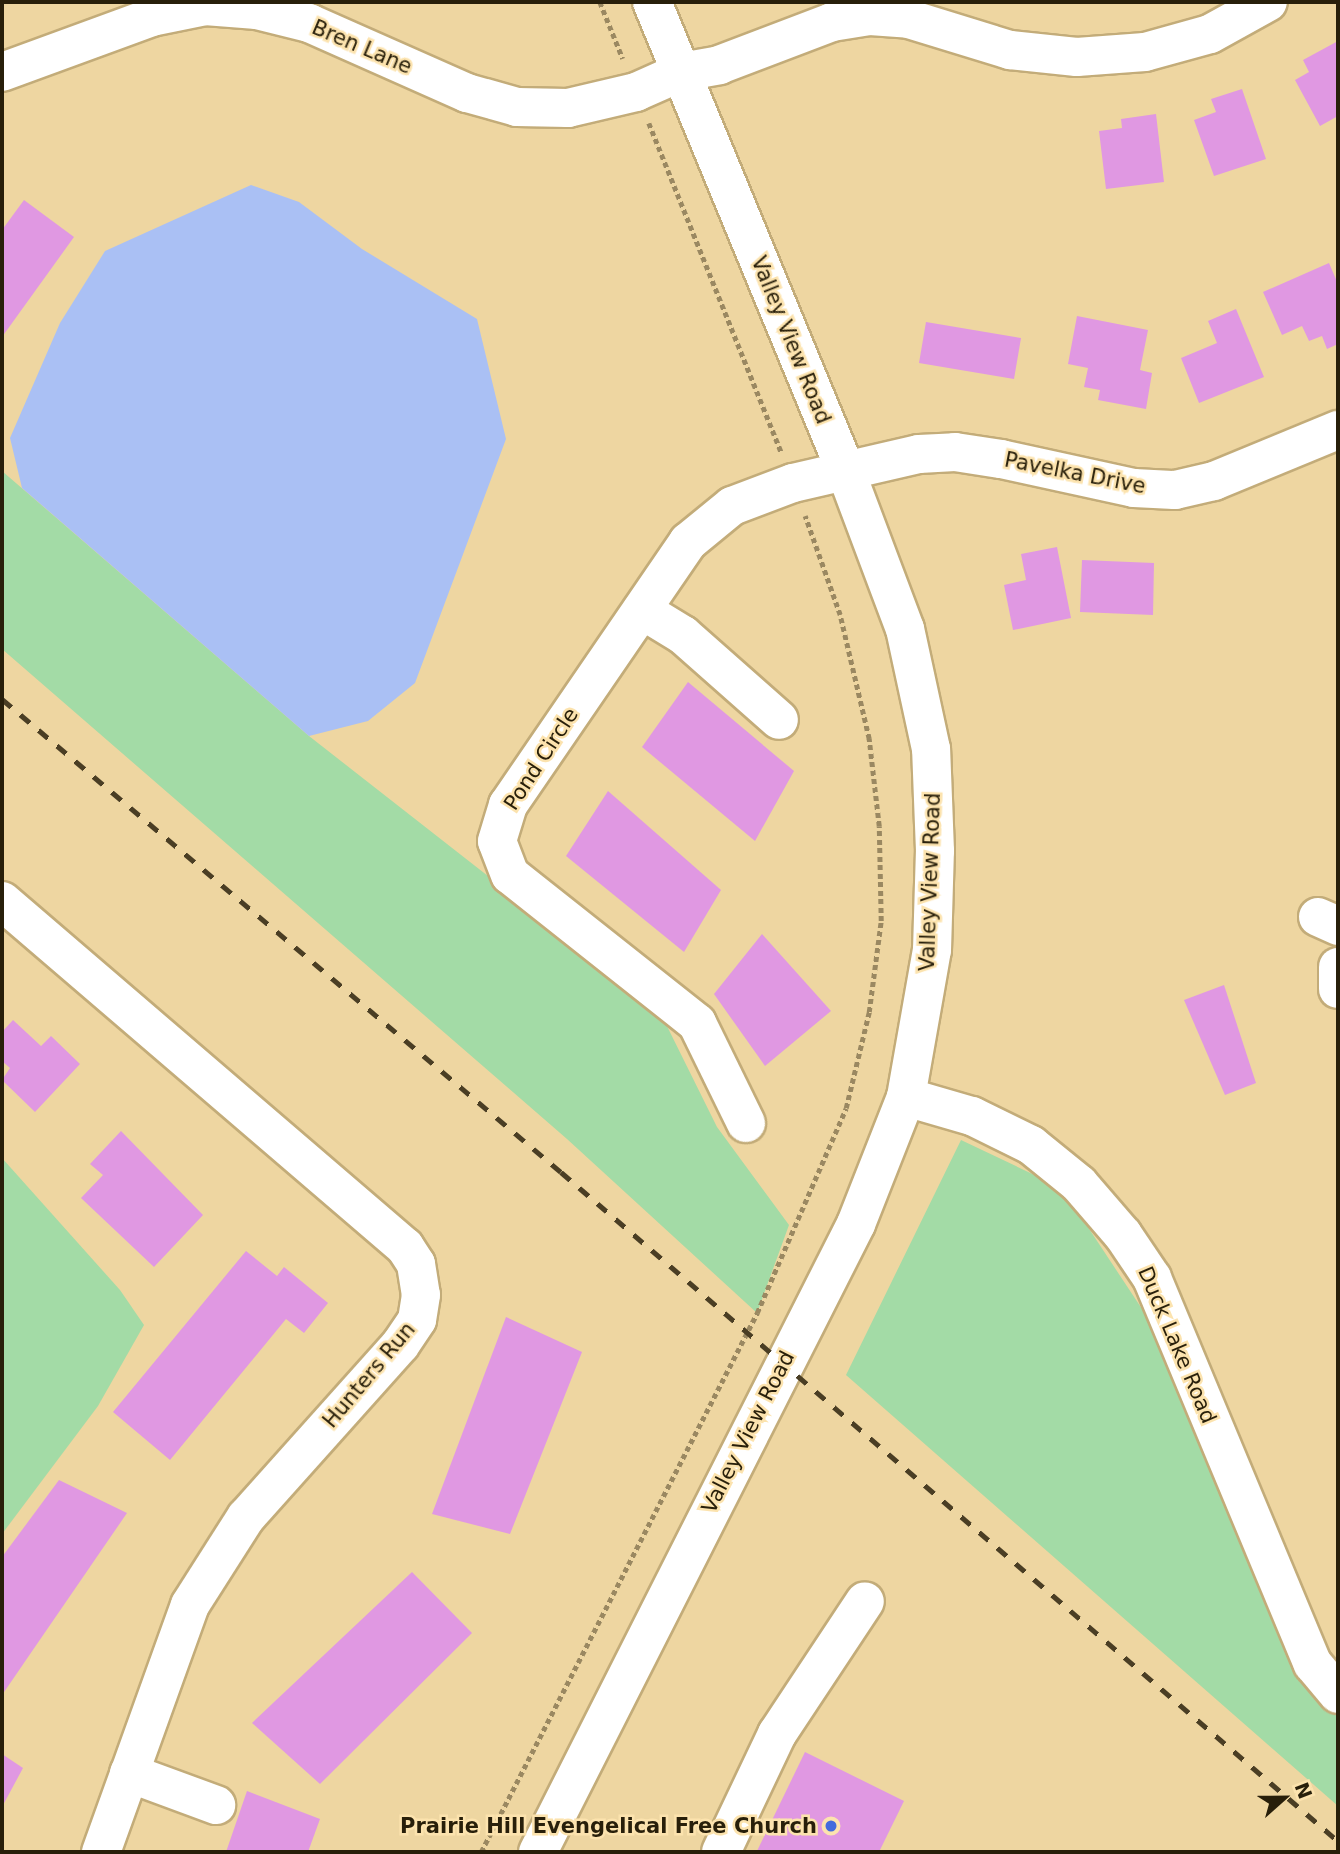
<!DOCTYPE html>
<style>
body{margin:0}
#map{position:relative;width:1340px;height:1854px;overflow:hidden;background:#eed6a1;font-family:"DejaVu Sans",sans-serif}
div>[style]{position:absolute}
.green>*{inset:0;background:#a3dba6}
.water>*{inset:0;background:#aac0f4}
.building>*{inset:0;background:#e098e2}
.path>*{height:4.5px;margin-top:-2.25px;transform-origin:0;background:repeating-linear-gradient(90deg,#9a8861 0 5px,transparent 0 8.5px)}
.roads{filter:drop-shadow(2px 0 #c3ac79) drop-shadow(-2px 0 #c3ac79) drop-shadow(0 2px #c3ac79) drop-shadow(0 -2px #c3ac79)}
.minor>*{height:38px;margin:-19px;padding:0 19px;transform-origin:19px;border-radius:19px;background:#fff}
.rail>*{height:5px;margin-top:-2.5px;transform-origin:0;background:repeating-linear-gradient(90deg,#4a3e24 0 12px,transparent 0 24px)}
.dots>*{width:19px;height:19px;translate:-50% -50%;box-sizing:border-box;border:4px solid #fce3ae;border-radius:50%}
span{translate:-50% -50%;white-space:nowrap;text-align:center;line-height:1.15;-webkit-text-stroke:5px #fce3ae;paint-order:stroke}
.street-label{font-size:21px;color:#281f0a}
.poi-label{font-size:21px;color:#281f0a;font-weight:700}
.right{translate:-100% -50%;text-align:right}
.frame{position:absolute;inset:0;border:4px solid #281f0a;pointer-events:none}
.north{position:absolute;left:1249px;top:1763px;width:70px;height:70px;-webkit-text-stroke:5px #fce3ae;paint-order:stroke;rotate:69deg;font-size:19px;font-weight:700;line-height:28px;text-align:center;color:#281f0a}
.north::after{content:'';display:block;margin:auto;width:24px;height:32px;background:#281f0a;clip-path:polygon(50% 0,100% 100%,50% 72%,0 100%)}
</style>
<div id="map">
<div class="green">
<i style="clip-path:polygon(2px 471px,309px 736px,659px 1010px,717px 1127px,789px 1225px,757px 1313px,567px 1139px,2px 649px)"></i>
<i style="clip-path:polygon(961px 1140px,1062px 1188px,1150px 1321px,1291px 1663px,1338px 1713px,1338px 1806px,846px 1375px)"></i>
<i style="clip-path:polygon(2px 1158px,120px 1290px,144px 1325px,98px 1406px,2px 1534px)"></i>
</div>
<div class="water">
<i style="clip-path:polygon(251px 185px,299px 202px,362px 249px,477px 319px,506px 439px,415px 683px,368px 721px,309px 736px,22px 488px,10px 438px,60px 323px,105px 251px)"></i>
</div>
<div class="building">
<i style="clip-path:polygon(1338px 41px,1338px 116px,1320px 126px,1295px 80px,1309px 72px,1303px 60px)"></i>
<i style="clip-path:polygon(1242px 89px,1266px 159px,1214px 176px,1194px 120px,1216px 112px,1211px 99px)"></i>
<i style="clip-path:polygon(1156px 114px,1164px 182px,1106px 189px,1099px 131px,1122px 128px,1121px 119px)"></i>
<i style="clip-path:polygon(24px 200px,74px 237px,2px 337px,2px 230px)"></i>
<i style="clip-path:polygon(1329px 263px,1338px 284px,1338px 344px,1327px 349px,1322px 336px,1309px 341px,1302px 326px,1282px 335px,1263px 292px)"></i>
<i style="clip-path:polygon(1236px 309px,1264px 377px,1199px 403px,1181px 358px,1217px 343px,1208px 321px)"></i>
<i style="clip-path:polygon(1077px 316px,1148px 330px,1140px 370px,1152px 373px,1146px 409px,1098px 400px,1100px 390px,1084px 387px,1088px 368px,1068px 364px)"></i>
<i style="clip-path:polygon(926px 322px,1021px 338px,1014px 379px,919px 363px)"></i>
<i style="clip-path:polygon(1057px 547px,1071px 618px,1013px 630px,1004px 585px,1026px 580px,1021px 554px)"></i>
<i style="clip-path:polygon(1082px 560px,1154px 563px,1153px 615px,1080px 612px)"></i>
<i style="clip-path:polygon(688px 682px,794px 771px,755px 841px,642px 747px)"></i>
<i style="clip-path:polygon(608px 791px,721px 890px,684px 952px,566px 856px)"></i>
<i style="clip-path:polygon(762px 934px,831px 1011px,765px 1066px,714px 994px)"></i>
<i style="clip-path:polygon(1224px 985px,1256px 1083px,1225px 1095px,1184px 1000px)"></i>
<i style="clip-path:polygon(13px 1020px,41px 1046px,51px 1036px,80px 1064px,35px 1112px,2px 1080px,10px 1068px,2px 1061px,2px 1032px)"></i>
<i style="clip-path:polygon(121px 1131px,203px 1215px,154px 1267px,81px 1198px,103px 1175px,90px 1164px)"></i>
<i style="clip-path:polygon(246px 1251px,277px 1276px,284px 1267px,328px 1303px,304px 1333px,286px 1319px,170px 1460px,113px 1412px)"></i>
<i style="clip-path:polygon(506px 1317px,582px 1352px,510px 1534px,432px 1514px)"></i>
<i style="clip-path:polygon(59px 1480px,127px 1513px,2px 1695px,2px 1557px)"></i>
<i style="clip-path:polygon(412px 1572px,472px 1633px,320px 1784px,252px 1723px)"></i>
<i style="clip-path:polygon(805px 1752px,904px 1801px,879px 1852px,757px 1851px)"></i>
<i style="clip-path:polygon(2px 1754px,23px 1768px,2px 1807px)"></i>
<i style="clip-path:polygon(247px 1791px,320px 1819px,308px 1852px,226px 1852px)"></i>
</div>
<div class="path">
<i style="left:600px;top:2px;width:61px;rotate:68deg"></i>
<i style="left:649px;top:123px;width:354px;rotate:68.1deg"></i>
<i style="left:481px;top:1852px;width:606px;rotate:-62.88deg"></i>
<i style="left:757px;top:1313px;width:223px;rotate:-66.5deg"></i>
<i style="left:846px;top:1108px;width:99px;rotate:-76.5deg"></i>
<i style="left:869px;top:1012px;width:92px;rotate:-82.5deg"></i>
<i style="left:881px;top:921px;width:95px;rotate:-91.2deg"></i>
<i style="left:879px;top:826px;width:88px;rotate:-96.6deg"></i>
<i style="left:869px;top:739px;width:127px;rotate:-103.2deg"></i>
<i style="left:840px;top:615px;width:105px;rotate:-109.5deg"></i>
</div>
<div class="roads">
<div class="minor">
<i style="left:2px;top:72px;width:160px;rotate:-20.1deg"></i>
<i style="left:152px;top:17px;width:54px;rotate:-11.7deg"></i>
<i style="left:205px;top:6px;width:52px;rotate:4.4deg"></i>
<i style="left:257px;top:10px;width:54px;rotate:14deg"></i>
<i style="left:309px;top:23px;width:173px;rotate:23.9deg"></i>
<i style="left:467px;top:93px;width:52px;rotate:15.6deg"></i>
<i style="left:517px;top:107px;width:51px;rotate:1.1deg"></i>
<i style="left:568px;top:108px;width:70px;rotate:-13.2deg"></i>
<i style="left:636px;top:92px;width:49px;rotate:-24deg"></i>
<i style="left:681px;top:72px;width:39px;rotate:-10deg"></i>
<i style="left:719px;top:65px;width:121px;rotate:-20.8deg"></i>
<i style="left:832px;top:22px;width:38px;rotate:-9deg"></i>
<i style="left:870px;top:16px;width:39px;rotate:4deg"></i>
<i style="left:909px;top:19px;width:106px;rotate:17.1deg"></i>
<i style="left:1010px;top:50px;width:67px;rotate:6deg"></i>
<i style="left:1077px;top:57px;width:68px;rotate:-4.2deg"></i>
<i style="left:1145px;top:52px;width:67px;rotate:-15.5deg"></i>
<i style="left:1210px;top:34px;width:66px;rotate:-28.9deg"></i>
<i style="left:642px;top:610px;width:48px;rotate:31.4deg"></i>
<i style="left:683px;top:635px;width:128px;rotate:41.5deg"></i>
<i style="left:2px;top:901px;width:531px;rotate:40.65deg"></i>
<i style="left:405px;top:1247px;width:20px;rotate:57deg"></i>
<i style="left:416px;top:1264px;width:31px;rotate:81deg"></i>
<i style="left:421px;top:1295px;width:25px;rotate:99deg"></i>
<i style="left:417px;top:1320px;width:30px;rotate:124deg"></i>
<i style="left:400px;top:1345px;width:231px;rotate:131.8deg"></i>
<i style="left:246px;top:1517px;width:104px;rotate:122.5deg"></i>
<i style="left:190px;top:1605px;width:263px;rotate:109.8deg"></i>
<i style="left:1318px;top:917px;width:22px;rotate:24deg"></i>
<i style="left:1338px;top:967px;width:22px;rotate:90deg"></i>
<i style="left:906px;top:1097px;width:69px;rotate:16.1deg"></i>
<i style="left:972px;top:1116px;width:66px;rotate:26.2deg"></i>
<i style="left:1031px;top:1145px;width:62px;rotate:39.1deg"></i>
<i style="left:1079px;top:1184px;width:67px;rotate:49.2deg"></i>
<i style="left:1123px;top:1235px;width:52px;rotate:56deg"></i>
<i style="left:1152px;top:1278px;width:418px;rotate:67.4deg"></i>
<i style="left:1313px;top:1664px;width:39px;rotate:50deg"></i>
<i style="left:746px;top:1123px;width:111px;rotate:-116.1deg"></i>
<i style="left:697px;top:1023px;width:238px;rotate:-141.6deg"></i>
<i style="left:510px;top:875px;width:36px;rotate:-111deg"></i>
<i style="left:497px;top:841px;width:38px;rotate:-73deg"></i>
<i style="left:508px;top:805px;width:319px;rotate:-55.6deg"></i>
<i style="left:688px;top:542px;width:57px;rotate:-39.3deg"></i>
<i style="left:732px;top:506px;width:65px;rotate:-20.7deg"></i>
<i style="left:793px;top:483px;width:129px;rotate:-13deg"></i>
<i style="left:919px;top:454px;width:36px;rotate:-3deg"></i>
<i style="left:955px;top:452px;width:47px;rotate:8.7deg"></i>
<i style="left:1001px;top:459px;width:136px;rotate:12.3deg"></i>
<i style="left:1134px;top:488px;width:41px;rotate:2.8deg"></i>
<i style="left:1175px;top:490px;width:40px;rotate:-13deg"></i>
<i style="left:1214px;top:481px;width:134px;rotate:-22.4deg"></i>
<i style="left:129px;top:1773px;width:93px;rotate:20.2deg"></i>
<i style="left:538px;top:1852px;width:704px;rotate:-63.14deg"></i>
<i style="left:856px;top:1224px;width:136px;rotate:-68.5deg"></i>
<i style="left:906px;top:1097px;width:149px;rotate:-80deg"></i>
<i style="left:932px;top:950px;width:99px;rotate:-88.3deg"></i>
<i style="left:935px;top:851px;width:102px;rotate:-92.2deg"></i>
<i style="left:931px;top:749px;width:123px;rotate:-102.2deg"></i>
<i style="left:905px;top:629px;width:171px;rotate:-110.6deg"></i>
<i style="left:845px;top:469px;width:505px;rotate:-112.45deg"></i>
<i style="left:721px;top:1852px;width:131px;rotate:-64.6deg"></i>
<i style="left:777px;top:1734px;width:159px;rotate:-56.5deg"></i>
</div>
</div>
<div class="rail">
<i style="left:2px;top:699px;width:732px;rotate:40.24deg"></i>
<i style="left:561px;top:1172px;width:1025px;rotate:40.73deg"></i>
</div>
<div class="dots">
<i style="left:831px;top:1826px;background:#436bdd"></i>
</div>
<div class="street-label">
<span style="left:362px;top:47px;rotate:23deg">Bren Lane</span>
<span style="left:791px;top:340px;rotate:68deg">Valley View Road</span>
<span style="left:1075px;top:473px;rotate:11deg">Pavelka Drive</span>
<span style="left:541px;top:759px;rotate:-57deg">Pond Circle</span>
<span style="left:930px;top:882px;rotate:-88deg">Valley View Road</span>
<span style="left:1177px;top:1345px;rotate:67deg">Duck Lake Road</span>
<span style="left:369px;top:1375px;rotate:-50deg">Hunters Run</span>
<span style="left:748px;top:1432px;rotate:-63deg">Valley View Road</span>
</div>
<div class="poi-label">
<span class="right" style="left:817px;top:1826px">Prairie Hill Evengelical Free Church</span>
</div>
<div class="frame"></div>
<div class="north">N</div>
</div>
